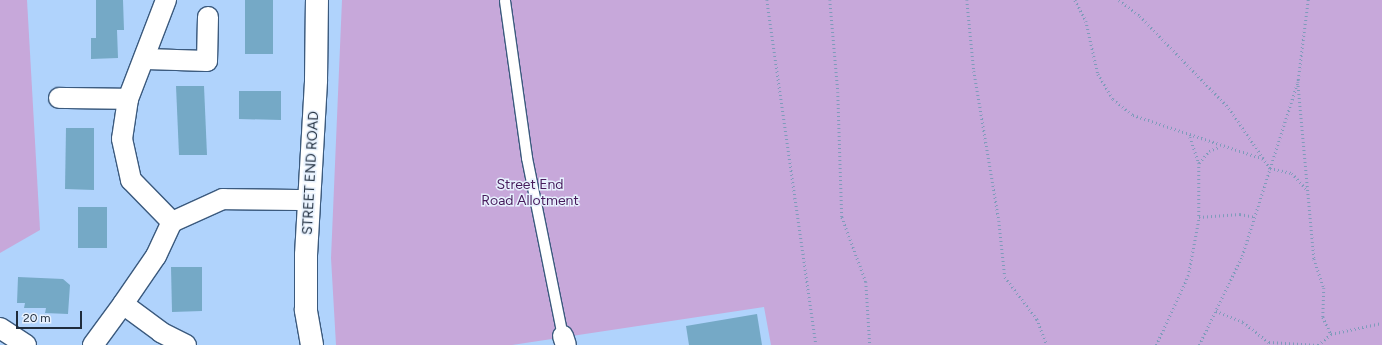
<!DOCTYPE html>
<style>
body{margin:0}
#map{position:relative;width:1382px;height:345px;overflow:hidden;background:#b0d3fc;font-family:Figtree,sans-serif}
div>[style]{position:absolute}
.green>*{inset:0;background:#c7a8da}
.building>*{inset:0;background:#75a9c6}
.path>*{height:2.5px;margin-top:-1.25px;transform-origin:0;background:repeating-linear-gradient(90deg,#7f9bbb 0 1px,transparent 0 4px)}
.roads{filter:drop-shadow(1px 0 #3b5a7e) drop-shadow(-1px 0 #3b5a7e) drop-shadow(0 1px #3b5a7e) drop-shadow(0 -1px #3b5a7e)}
.lane>*{height:10px;margin:-5px;padding:0 5px;transform-origin:5px;border-radius:5px;background:#fff}
.street>*{height:20px;margin:-10px;padding:0 10px;transform-origin:10px;border-radius:10px;background:#fff}
.secondary>*{height:22px;margin:-11px;padding:0 11px;transform-origin:11px;border-radius:11px;background:#fff}
span{translate:-50% -50%;white-space:nowrap;text-align:center;line-height:1.15;-webkit-text-stroke:3px #e7f1fe;paint-order:stroke}
.street-label{font-size:14px;color:#1f2c3c}
.park-label{font-size:14px;color:#471c5c}
.scale{position:absolute;left:16px;top:311px;width:66px;height:18px;box-sizing:border-box;border:2px solid #1f2c3c;border-top:0;padding-left:5px;font-size:12px;line-height:14px;white-space:nowrap;color:#1f2c3c;-webkit-text-stroke:3px #e7f1fe;paint-order:stroke}
</style>
<div id="map">
<div class="green">
<i style="clip-path:polygon(0 0,27px 0,40px 230px,0 253px)"></i>
<i style="clip-path:polygon(342px 0,1382px 0,1382px 345px,771px 345px,764px 307px,512px 345px,336px 345px,331px 258px)"></i>
</div>
<div class="building">
<i style="clip-path:polygon(96px 0,123px 0,124px 30px,117px 30px,118px 58px,91px 59px,91px 38px,96px 38px)"></i>
<i style="clip-path:polygon(245px 0,273px 0,273px 54px,245px 54px)"></i>
<i style="clip-path:polygon(176px 86px,204px 86px,207px 155px,179px 155px)"></i>
<i style="clip-path:polygon(239px 91px,281px 91px,281px 120px,239px 119px)"></i>
<i style="clip-path:polygon(66px 128px,94px 128px,94px 190px,65px 189px)"></i>
<i style="clip-path:polygon(78px 207px,107px 207px,107px 248px,78px 248px)"></i>
<i style="clip-path:polygon(171px 267px,202px 267px,202px 311px,172px 312px)"></i>
<i style="clip-path:polygon(18px 277px,63px 279px,70px 285px,68px 314px,45px 313px,46px 308px,24px 308px,25px 303px,17px 303px)"></i>
<i style="clip-path:polygon(757px 314px,762px 345px,689px 345px,686px 326px)"></i>
</div>
<div class="path">
<i style="left:767px;top:0;width:348px;rotate:81.9deg"></i>
<i style="left:830px;top:0;width:92px;rotate:85deg"></i>
<i style="left:838px;top:92px;width:125px;rotate:88.2deg"></i>
<i style="left:842px;top:217px;width:69px;rotate:69.7deg"></i>
<i style="left:866px;top:282px;width:63px;rotate:86.4deg"></i>
<i style="left:967px;top:0;width:71px;rotate:84.4deg"></i>
<i style="left:974px;top:71px;width:152px;rotate:80.5deg"></i>
<i style="left:999px;top:221px;width:56px;rotate:83.9deg"></i>
<i style="left:1005px;top:277px;width:53px;rotate:52.7deg"></i>
<i style="left:1037px;top:319px;width:28px;rotate:69deg"></i>
<i style="left:1075px;top:0;width:24px;rotate:62deg"></i>
<i style="left:1086px;top:21px;width:54px;rotate:77.2deg"></i>
<i style="left:1098px;top:74px;width:29px;rotate:59deg"></i>
<i style="left:1113px;top:99px;width:26px;rotate:39deg"></i>
<i style="left:1133px;top:115px;width:138px;rotate:18.6deg"></i>
<i style="left:1119px;top:0;width:26px;rotate:37deg"></i>
<i style="left:1140px;top:16px;width:128px;rotate:45.9deg"></i>
<i style="left:1229px;top:108px;width:73px;rotate:55.7deg"></i>
<i style="left:1270px;top:168px;width:23px;rotate:13deg"></i>
<i style="left:1292px;top:173px;width:24px;rotate:48deg"></i>
<i style="left:1298px;top:82px;width:178px;rotate:84.8deg"></i>
<i style="left:1314px;top:259px;width:31px;rotate:71deg"></i>
<i style="left:1324px;top:288px;width:29px;rotate:92deg"></i>
<i style="left:1323px;top:317px;width:19px;rotate:65deg"></i>
<i style="left:1190px;top:137px;width:28px;rotate:71deg"></i>
<i style="left:1199px;top:163px;width:54px;rotate:90deg"></i>
<i style="left:1199px;top:163px;width:16px;rotate:-50deg"></i>
<i style="left:1209px;top:151px;width:11px;rotate:-22deg"></i>
<i style="left:1216px;top:311px;width:29px;rotate:22deg"></i>
<i style="left:1243px;top:322px;width:33px;rotate:38deg"></i>
<i style="left:1269px;top:342px;width:49px;rotate:3.5deg"></i>
<i style="left:1156px;top:345px;width:76px;rotate:-65.1deg"></i>
<i style="left:1188px;top:276px;width:60px;rotate:-79.4deg"></i>
<i style="left:1199px;top:217px;width:41px;rotate:-4.2deg"></i>
<i style="left:1240px;top:214px;width:15px;rotate:11deg"></i>
<i style="left:1199px;top:345px;width:99px;rotate:-64.2deg"></i>
<i style="left:1242px;top:256px;width:185px;rotate:-72.3deg"></i>
<i style="left:1298px;top:80px;width:81px;rotate:-82.9deg"></i>
<i style="left:1318px;top:345px;width:17px;rotate:-40deg"></i>
<i style="left:1331px;top:334px;width:52px;rotate:-12.2deg"></i>
</div>
<div class="roads">
<div class="lane">
<i style="left:505px;top:1px;width:159px;rotate:82deg"></i>
<i style="left:527px;top:158px;width:182px;rotate:78.6deg"></i>
</div>
<div class="street">
<i style="left:166px;top:0;width:106px;rotate:111deg"></i>
<i style="left:128px;top:99px;width:40px;rotate:98.5deg"></i>
<i style="left:122px;top:139px;width:42px;rotate:77.6deg"></i>
<i style="left:131px;top:180px;width:59px;rotate:45.7deg"></i>
<i style="left:146px;top:59px;width:61px;rotate:1.9deg"></i>
<i style="left:207px;top:61px;width:44px;rotate:-88.7deg"></i>
<i style="left:59px;top:98px;width:69px;rotate:0.8deg"></i>
<i style="left:0;top:328px;width:31px;rotate:33deg"></i>
<i style="left:563px;top:336px;width:9px;rotate:72deg"></i>
<i style="left:93px;top:345px;width:51px;rotate:-53.8deg"></i>
<i style="left:186px;top:345px;width:28px;rotate:-153deg"></i>
<i style="left:161px;top:332px;width:47px;rotate:-143.6deg"></i>
<i style="left:123px;top:304px;width:58px;rotate:-55.5deg"></i>
<i style="left:156px;top:256px;width:38px;rotate:-65deg"></i>
<i style="left:172px;top:222px;width:56px;rotate:-24.3deg"></i>
<i style="left:223px;top:199px;width:87px;rotate:0.7deg"></i>
</div>
<div class="secondary">
<i style="left:312px;top:345px;width:36px;rotate:-100deg"></i>
<i style="left:306px;top:310px;width:55px;rotate:-90deg"></i>
<i style="left:306px;top:255px;width:175px;rotate:-86.7deg"></i>
<i style="left:316px;top:80px;width:80px;rotate:-89.3deg"></i>
</div>
</div>
<div class="street-label">
<span style="left:311px;top:173px;rotate:-87deg">STREET END ROAD</span>
</div>
<div class="park-label">
<span style="left:530px;top:193px">Street End<br>Road Allotment</span>
</div>
<div class="scale">20 m</div>
</div>
